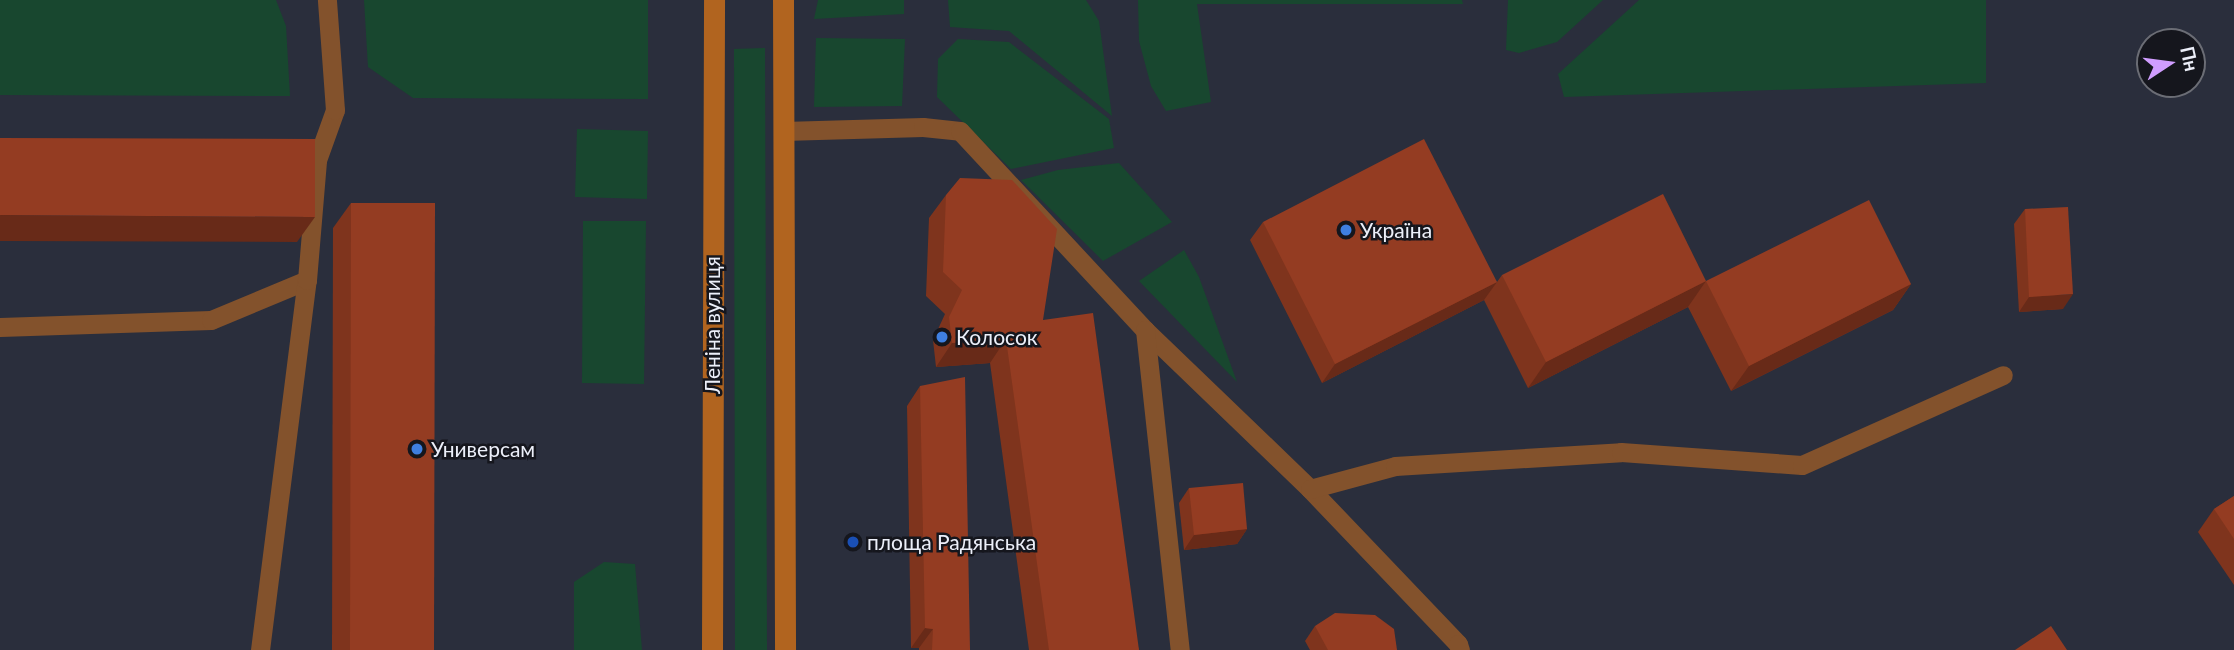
<!DOCTYPE html>
<meta charset="utf-8">
<style>
body{margin:0}
#map{position:relative;width:2234px;height:650px;overflow:hidden;background:#2a2e3c;font-family:Lato,sans-serif}
div>[style]{position:absolute}
.green>*{inset:0;background:#18472f}
.lane>*{height:19px;margin:-9.5px;padding:0 9.5px;transform-origin:9.5px;border-radius:9.5px;background:#83522c}
.secondary>*{height:21px;margin:-10.5px;padding:0 10.5px;transform-origin:10.5px;border-radius:10.5px;background:#b1641f}
.wall>*{inset:0;background:#7f341d}
.shaded-wall>*{inset:0;background:#682a18}
.building>*{inset:0;background:#943c22}
.dots>*{width:19px;height:19px;translate:-50% -50%;box-sizing:border-box;border:4px solid #15161d;border-radius:50%}
span{translate:-50% -50%;white-space:nowrap;text-align:center;line-height:1.15;-webkit-text-stroke:5px #15161d;paint-order:stroke}
.poi-label{font-size:21px;color:#eceff9}
.left{translate:0 -50%;text-align:left}
.street-label{font-size:21px;color:#eceff9}
.north{position:absolute;left:2136px;top:28px;width:70px;height:70px;box-sizing:border-box;background:#15161d;border:2px solid #6b6d75;border-radius:50%;rotate:77deg;font-size:19px;font-weight:700;line-height:28px;text-align:center;color:#eceff9}
.north::after{content:'';display:block;margin:auto;width:24px;height:32px;background:#d09dff;clip-path:polygon(50% 0,100% 100%,50% 72%,0 100%)}
</style>
<div id="map">
<div class="green">
<i style="clip-path:polygon(0 0,276px 0,286px 26px,290px 96px,0 95px)"></i>
<i style="clip-path:polygon(364px 0,648px 0,648px 99px,413px 98px,368px 67px)"></i>
<i style="clip-path:polygon(818px 0,904px 0,904px 14px,814px 19px)"></i>
<i style="clip-path:polygon(948px 0,1086px 0,1099px 21px,1112px 116px,1009px 31px,950px 27px)"></i>
<i style="clip-path:polygon(1138px 0,1462px 0,1463px 4px,1197px 4px,1211px 102px,1166px 111px,1151px 86px,1139px 41px)"></i>
<i style="clip-path:polygon(1508px 0,1603px 0,1557px 42px,1519px 53px,1506px 50px)"></i>
<i style="clip-path:polygon(1639px 0,1986px 0,1986px 83px,1564px 97px,1558px 74px)"></i>
<i style="clip-path:polygon(816px 38px,905px 39px,902px 106px,814px 107px)"></i>
<i style="clip-path:polygon(958px 39px,1009px 42px,1109px 119px,1114px 148px,1011px 169px,937px 97px,938px 59px)"></i>
<i style="clip-path:polygon(765px 48px,767px 650px,735px 650px,734px 49px)"></i>
<i style="clip-path:polygon(577px 129px,648px 131px,647px 199px,575px 197px)"></i>
<i style="clip-path:polygon(1119px 163px,1172px 222px,1103px 261px,1021px 180px,1058px 170px)"></i>
<i style="clip-path:polygon(583px 221px,646px 221px,644px 384px,582px 383px)"></i>
<i style="clip-path:polygon(1184px 250px,1199px 277px,1237px 382px,1139px 281px)"></i>
<i style="clip-path:polygon(604px 562px,635px 564px,642px 650px,574px 650px,574px 582px)"></i>
</div>
<div class="lane">
<i style="left:783px;top:131px;width:140px;rotate:-1.6deg"></i>
<i style="left:923px;top:127px;width:37px;rotate:6deg"></i>
<i style="left:960px;top:131px;width:272px;rotate:47.1deg"></i>
<i style="left:1145px;top:330px;width:229px;rotate:43.9deg"></i>
<i style="left:1310px;top:489px;width:214px;rotate:46.3deg"></i>
<i style="left:1458px;top:644px;width:6px;rotate:72deg"></i>
<i style="left:0;top:327px;width:211px;rotate:-1.9deg"></i>
<i style="left:211px;top:320px;width:104px;rotate:-22.6deg"></i>
<i style="left:1145px;top:330px;width:322px;rotate:83.8deg"></i>
<i style="left:1310px;top:489px;width:88px;rotate:-15.1deg"></i>
<i style="left:1395px;top:466px;width:226px;rotate:-3.5deg"></i>
<i style="left:1621px;top:452px;width:181px;rotate:4.1deg"></i>
<i style="left:1802px;top:465px;width:220px;rotate:-24.1deg"></i>
<i style="left:260px;top:650px;width:373px;rotate:-82.8deg"></i>
<i style="left:307px;top:280px;width:120px;rotate:-85.2deg"></i>
<i style="left:317px;top:160px;width:53px;rotate:-70.2deg"></i>
<i style="left:335px;top:110px;width:110px;rotate:-94.2deg"></i>
</div>
<div class="secondary">
<i style="left:783px;top:0;width:650px;rotate:89.82deg"></i>
<i style="left:712px;top:650px;width:650px;rotate:-89.82deg"></i>
</div>
<div class="wall">
<i style="clip-path:polygon(946px 195px,1043px 320px,1139px 650px,1029px 650px,990px 363px,936px 367px,933px 340px,945px 314px,926px 296px,929px 218px)"></i>
<i style="clip-path:polygon(351px 203px,434px 650px,332px 650px,333px 228px)"></i>
<i style="clip-path:polygon(2025px 209px,2063px 309px,2019px 312px,2014px 224px)"></i>
<i style="clip-path:polygon(1263px 222px,1497px 282px,1502px 275px,1706px 281px,1911px 284px,1893px 310px,1731px 391px,1688px 307px,1528px 388px,1484px 300px,1322px 383px,1250px 240px)"></i>
<i style="clip-path:polygon(920px 386px,970px 650px,919px 650px,919px 648px,911px 648px,907px 406px)"></i>
<i style="clip-path:polygon(1189px 488px,1247px 529px,1237px 544px,1184px 550px,1179px 503px)"></i>
<i style="clip-path:polygon(2234px 496px,2234px 585px,2198px 532px,2214px 509px)"></i>
<i style="clip-path:polygon(1315px 626px,1397px 650px,1310px 650px,1305px 641px)"></i>
</div>
<div class="shaded-wall">
<i style="clip-path:polygon(0 215px,315px 217px,297px 242px,0 241px)"></i>
<i style="clip-path:polygon(1706px 281px,1688px 307px,1528px 388px,1546px 362px)"></i>
<i style="clip-path:polygon(1497px 282px,1484px 300px,1322px 383px,1335px 364px)"></i>
<i style="clip-path:polygon(1911px 284px,1893px 310px,1731px 391px,1749px 366px)"></i>
<i style="clip-path:polygon(2073px 294px,2063px 309px,2019px 312px,2029px 297px)"></i>
<i style="clip-path:polygon(1006px 339px,990px 363px,936px 367px,952px 343px)"></i>
<i style="clip-path:polygon(1247px 529px,1237px 544px,1184px 550px,1194px 535px)"></i>
<i style="clip-path:polygon(925px 628px,933px 629px,919px 648px,911px 648px)"></i>
</div>
<div class="building">
<i style="clip-path:polygon(0 138px,315px 139px,315px 217px,0 215px)"></i>
<i style="clip-path:polygon(1424px 139px,1497px 282px,1335px 364px,1263px 222px)"></i>
<i style="clip-path:polygon(960px 178px,1012px 180px,1057px 229px,1043px 320px,1093px 313px,1139px 650px,1049px 650px,1006px 339px,952px 343px,949px 317px,962px 290px,943px 272px,946px 195px)"></i>
<i style="clip-path:polygon(1663px 194px,1706px 281px,1546px 362px,1502px 275px)"></i>
<i style="clip-path:polygon(1869px 200px,1911px 284px,1749px 366px,1706px 281px)"></i>
<i style="clip-path:polygon(351px 203px,435px 203px,434px 650px,350px 650px)"></i>
<i style="clip-path:polygon(2068px 207px,2073px 294px,2029px 297px,2025px 209px)"></i>
<i style="clip-path:polygon(965px 377px,970px 650px,932px 650px,933px 629px,925px 628px,920px 386px)"></i>
<i style="clip-path:polygon(1243px 483px,1247px 529px,1194px 535px,1189px 488px)"></i>
<i style="clip-path:polygon(2234px 496px,2234px 539px,2214px 509px)"></i>
<i style="clip-path:polygon(1335px 613px,1375px 615px,1394px 629px,1397px 650px,1328px 650px,1315px 626px)"></i>
<i style="clip-path:polygon(2051px 626px,2067px 650px,2015px 650px)"></i>
</div>
<div class="dots">
<i style="left:1346px;top:230px;background:#3f7fe0"></i>
<i style="left:942px;top:337px;background:#3f7fe0"></i>
<i style="left:417px;top:449px;background:#3f7fe0"></i>
<i style="left:853px;top:542px;background:#1a4fb4"></i>
</div>
<div class="poi-label">
<span class="left" style="left:1360px;top:230px">Україна</span>
<span class="left" style="left:956px;top:337px">Колосок</span>
<span class="left" style="left:431px;top:449px">Универсам</span>
<span class="left" style="left:867px;top:542px">площа Радянська</span>
</div>
<div class="street-label">
<span style="left:712px;top:325px;rotate:-90deg">Леніна вулиця</span>
</div>
<div class="north">Пн</div>
</div>
